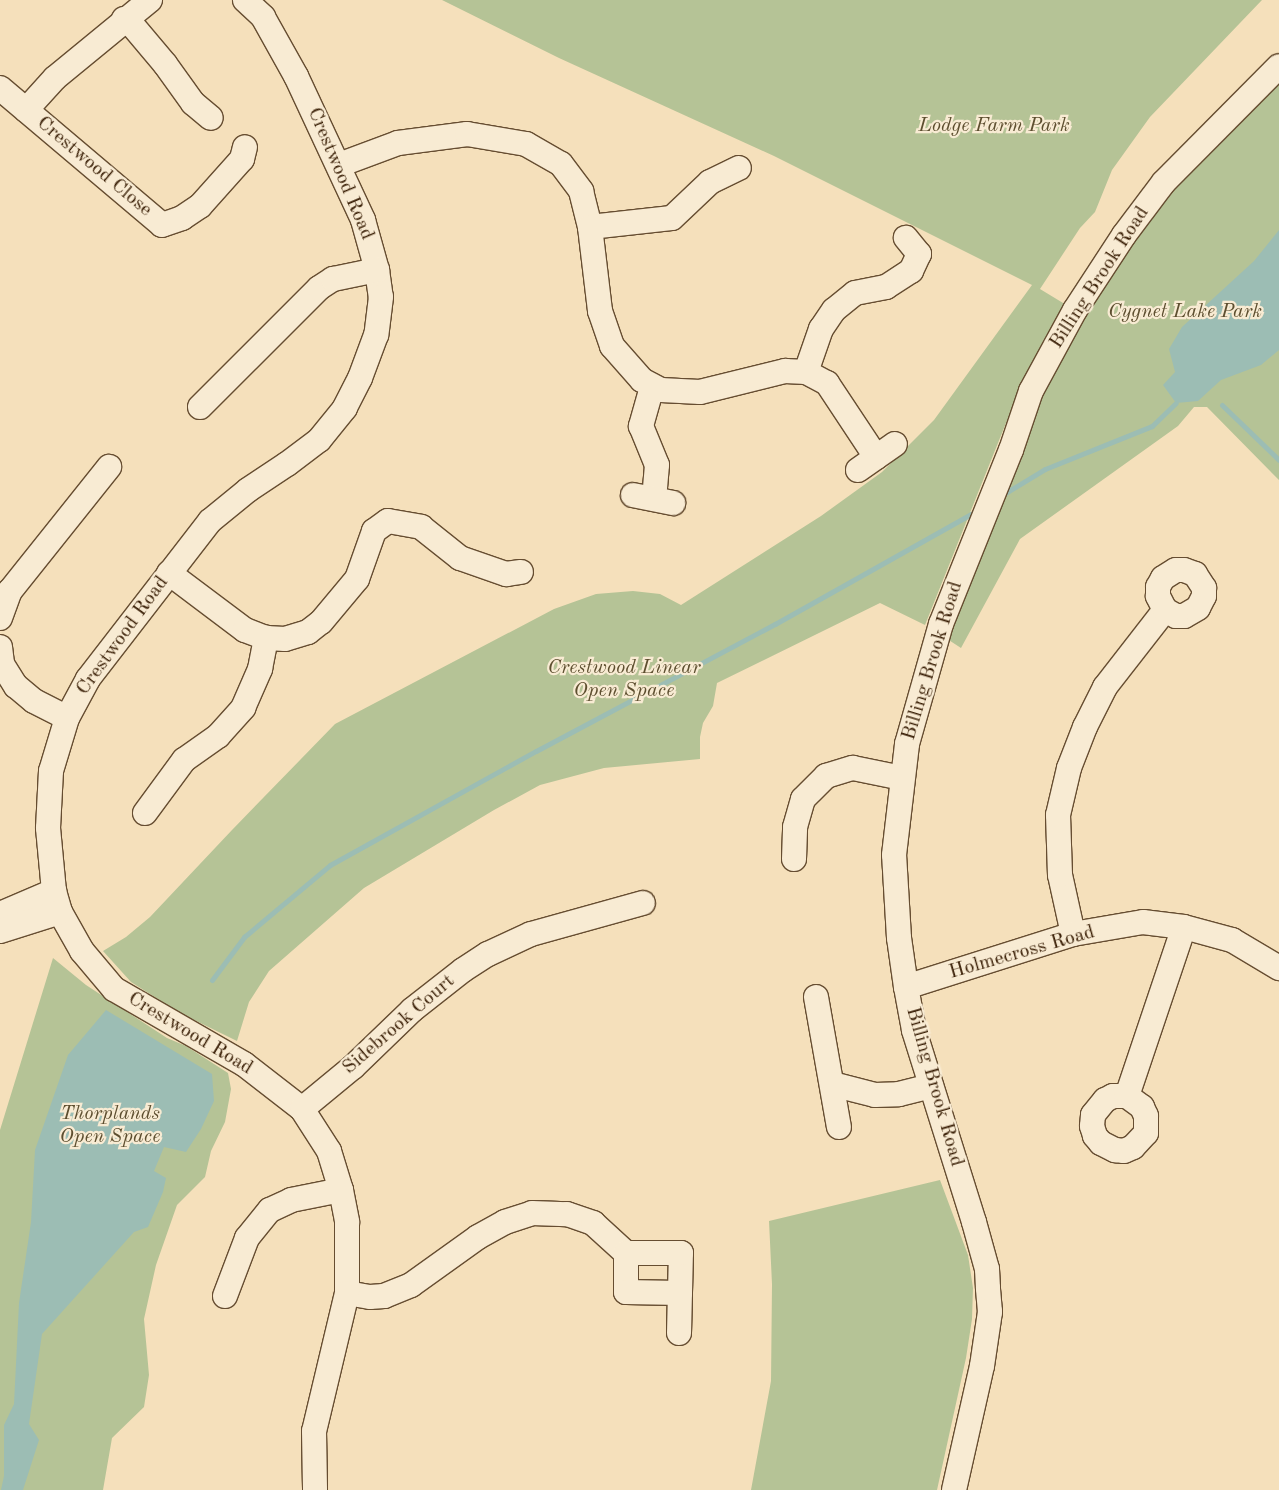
<!DOCTYPE html>
<style>
body{margin:0}
#map{position:relative;width:1279px;height:1490px;overflow:hidden;background:#f5e0bb;font-family:"Old Standard TT",serif}
div>[style]{position:absolute}
.green>*{inset:0;background:#b5c396}
.water>*{inset:0;background:#9cbdb4}
.stream>*{height:5px;margin:-2.5px;padding:0 2.5px;transform-origin:2.5px;border-radius:2.5px;background:#9cbdb4}
.roads{filter:drop-shadow(1px 0 #664d31) drop-shadow(-1px 0 #664d31) drop-shadow(0 1px #664d31) drop-shadow(0 -1px #664d31)}
.minor>*{height:24px;margin:-12px;padding:0 12px;transform-origin:12px;border-radius:12px;background:#f8ebd3}
span{translate:-50% -50%;white-space:nowrap;text-align:center;line-height:1.15;-webkit-text-stroke:4.5px #f8ebd3;paint-order:stroke}
.park-label{font-size:20px;color:#5d4e2f;font-style:italic}
.street-label{font-size:20px;color:#371c03}
</style>
<div id="map">
<div class="green">
<i style="clip-path:polygon(442px 0,1262px 0,1150px 117px,1112px 170px,1095px 212px,1080px 228px,1040px 289px,1068px 306px,1043px 347px,1006px 423px,925px 625px,880px 603px,717px 683px,713px 706px,703px 723px,700px 737px,700px 759px,604px 768px,540px 785px,494px 810px,364px 888px,269px 971px,249px 1002px,237px 1041px,180px 1013px,131px 982px,103px 951px,126px 937px,150px 917px,232px 830px,335px 724px,554px 609px,596px 594px,633px 591px,660px 594px,681px 605px,821px 516px,882px 472px,934px 420px,1032px 285px,774px 156px,559px 58px)"></i>
<i style="clip-path:polygon(1279px 66px,1279px 480px,1207px 407px,1194px 407px,1178px 426px,1020px 539px,961px 648px,938px 633px,1011px 450px,1124px 235px)"></i>
<i style="clip-path:polygon(53px 958px,86px 985px,167px 1038px,186px 1046px,228px 1073px,231px 1089px,225px 1122px,211px 1151px,205px 1177px,177px 1205px,156px 1265px,144px 1319px,149px 1375px,144px 1407px,112px 1438px,103px 1490px,0 1490px,0 1130px)"></i>
<i style="clip-path:polygon(940px 1180px,968px 1255px,973px 1288px,972px 1319px,966px 1358px,937px 1490px,751px 1490px,771px 1381px,772px 1284px,769px 1221px)"></i>
</div>
<div class="water">
<i style="clip-path:polygon(1279px 230px,1279px 350px,1261px 365px,1221px 380px,1198px 401px,1176px 403px,1163px 385px,1175px 372px,1169px 349px,1182px 327px,1254px 261px)"></i>
<i style="clip-path:polygon(106px 1010px,212px 1074px,214px 1101px,201px 1129px,186px 1152px,164px 1147px,154px 1171px,166px 1178px,163px 1192px,148px 1227px,134px 1232px,42px 1334px,29px 1424px,39px 1440px,23px 1490px,1px 1490px,4px 1476px,4px 1425px,14px 1404px,19px 1303px,31px 1222px,35px 1150px,68px 1055px)"></i>
</div>
<div class="stream">
<i style="left:1222px;top:405px;width:79px;rotate:44deg"></i>
<i style="left:1002px;top:495px;width:50px;rotate:-31.2deg"></i>
<i style="left:1045px;top:469px;width:115px;rotate:-21.9deg"></i>
<i style="left:1152px;top:426px;width:33px;rotate:-44deg"></i>
<i style="left:212px;top:980px;width:54px;rotate:-53.3deg"></i>
<i style="left:244px;top:937px;width:112px;rotate:-39.9deg"></i>
<i style="left:330px;top:865px;width:235px;rotate:-29deg"></i>
<i style="left:536px;top:751px;width:271px;rotate:-28deg"></i>
<i style="left:775px;top:624px;width:233px;rotate:-29.3deg"></i>
</div>
<div class="roads">
<div class="minor">
<i style="left:245px;top:0;width:25px;rotate:43deg"></i>
<i style="left:263px;top:17px;width:68px;rotate:60.8deg"></i>
<i style="left:296px;top:76px;width:159px;rotate:65deg"></i>
<i style="left:363px;top:220px;width:52px;rotate:74.4deg"></i>
<i style="left:377px;top:270px;width:27px;rotate:82deg"></i>
<i style="left:381px;top:297px;width:38px;rotate:97deg"></i>
<i style="left:376px;top:335px;width:46px;rotate:110.4deg"></i>
<i style="left:360px;top:378px;width:34px;rotate:117deg"></i>
<i style="left:345px;top:408px;width:41px;rotate:129.1deg"></i>
<i style="left:319px;top:440px;width:40px;rotate:143deg"></i>
<i style="left:287px;top:464px;width:47px;rotate:146.3deg"></i>
<i style="left:248px;top:490px;width:49px;rotate:140.8deg"></i>
<i style="left:210px;top:521px;width:200px;rotate:127.7deg"></i>
<i style="left:88px;top:679px;width:44px;rotate:118.3deg"></i>
<i style="left:67px;top:718px;width:55px;rotate:106.8deg"></i>
<i style="left:51px;top:771px;width:57px;rotate:93deg"></i>
<i style="left:48px;top:828px;width:63px;rotate:84.6deg"></i>
<i style="left:54px;top:891px;width:22px;rotate:74deg"></i>
<i style="left:60px;top:912px;width:45px;rotate:60.6deg"></i>
<i style="left:82px;top:951px;width:50px;rotate:49.9deg"></i>
<i style="left:114px;top:989px;width:150px;rotate:30deg"></i>
<i style="left:244px;top:1064px;width:73px;rotate:37.8deg"></i>
<i style="left:302px;top:1109px;width:50px;rotate:57.3deg"></i>
<i style="left:329px;top:1151px;width:41px;rotate:72.9deg"></i>
<i style="left:341px;top:1190px;width:33px;rotate:79deg"></i>
<i style="left:347px;top:1222px;width:71px;rotate:90deg"></i>
<i style="left:347px;top:1293px;width:142px;rotate:103.4deg"></i>
<i style="left:314px;top:1431px;width:59px;rotate:89deg"></i>
<i style="left:124px;top:19px;width:11px;rotate:38deg"></i>
<i style="left:133px;top:26px;width:50px;rotate:49.9deg"></i>
<i style="left:165px;top:64px;width:48px;rotate:54.3deg"></i>
<i style="left:193px;top:103px;width:23px;rotate:40deg"></i>
<i style="left:0;top:88px;width:212px;rotate:40.2deg"></i>
<i style="left:162px;top:225px;width:21px;rotate:-19deg"></i>
<i style="left:182px;top:218px;width:22px;rotate:-34deg"></i>
<i style="left:200px;top:206px;width:63px;rotate:-48.2deg"></i>
<i style="left:242px;top:159px;width:12px;rotate:-76deg"></i>
<i style="left:26px;top:110px;width:43px;rotate:-47.8deg"></i>
<i style="left:55px;top:78px;width:123px;rotate:-39.4deg"></i>
<i style="left:339px;top:165px;width:63px;rotate:-20.4deg"></i>
<i style="left:398px;top:143px;width:70px;rotate:-7.4deg"></i>
<i style="left:467px;top:134px;width:60px;rotate:9.6deg"></i>
<i style="left:526px;top:144px;width:40px;rotate:29.7deg"></i>
<i style="left:561px;top:164px;width:34px;rotate:53deg"></i>
<i style="left:581px;top:191px;width:37px;rotate:76deg"></i>
<i style="left:590px;top:227px;width:85px;rotate:83.2deg"></i>
<i style="left:600px;top:311px;width:37px;rotate:71deg"></i>
<i style="left:612px;top:346px;width:45px;rotate:48.6deg"></i>
<i style="left:642px;top:380px;width:21px;rotate:28deg"></i>
<i style="left:661px;top:390px;width:39px;rotate:3deg"></i>
<i style="left:700px;top:392px;width:88px;rotate:-13.9deg"></i>
<i style="left:785px;top:371px;width:21px;rotate:3deg"></i>
<i style="left:806px;top:372px;width:24px;rotate:28deg"></i>
<i style="left:827px;top:383px;width:89px;rotate:56.5deg"></i>
<i style="left:590px;top:227px;width:82px;rotate:-6.3deg"></i>
<i style="left:672px;top:218px;width:52px;rotate:-43.5deg"></i>
<i style="left:710px;top:182px;width:32px;rotate:-26deg"></i>
<i style="left:806px;top:372px;width:46px;rotate:-70.8deg"></i>
<i style="left:821px;top:329px;width:23px;rotate:-56deg"></i>
<i style="left:834px;top:310px;width:27px;rotate:-39deg"></i>
<i style="left:855px;top:293px;width:32px;rotate:-11deg"></i>
<i style="left:886px;top:287px;width:30px;rotate:-33deg"></i>
<i style="left:911px;top:271px;width:19px;rotate:-65deg"></i>
<i style="left:919px;top:254px;width:21px;rotate:-129deg"></i>
<i style="left:652px;top:387px;width:41px;rotate:105.8deg"></i>
<i style="left:641px;top:426px;width:42px;rotate:67.7deg"></i>
<i style="left:657px;top:465px;width:34px;rotate:95deg"></i>
<i style="left:200px;top:407px;width:168px;rotate:-45deg"></i>
<i style="left:319px;top:288px;width:17px;rotate:-33deg"></i>
<i style="left:333px;top:279px;width:45px;rotate:-11.6deg"></i>
<i style="left:858px;top:470px;width:45px;rotate:-35.1deg"></i>
<i style="left:633px;top:495px;width:41px;rotate:11.3deg"></i>
<i style="left:169px;top:573px;width:95px;rotate:36.9deg"></i>
<i style="left:245px;top:630px;width:22px;rotate:21deg"></i>
<i style="left:266px;top:638px;width:19px;rotate:3deg"></i>
<i style="left:285px;top:639px;width:24px;rotate:-17deg"></i>
<i style="left:308px;top:632px;width:16px;rotate:-38deg"></i>
<i style="left:321px;top:622px;width:56px;rotate:-50.1deg"></i>
<i style="left:357px;top:579px;width:51px;rotate:-70.5deg"></i>
<i style="left:374px;top:531px;width:17px;rotate:-36deg"></i>
<i style="left:388px;top:521px;width:34px;rotate:10deg"></i>
<i style="left:421px;top:527px;width:50px;rotate:38.5deg"></i>
<i style="left:460px;top:558px;width:49px;rotate:19.2deg"></i>
<i style="left:506px;top:574px;width:15px;rotate:-8deg"></i>
<i style="left:0;top:618px;width:29px;rotate:-70deg"></i>
<i style="left:10px;top:591px;width:159px;rotate:-51.4deg"></i>
<i style="left:0;top:647px;width:17px;rotate:83deg"></i>
<i style="left:2px;top:664px;width:26px;rotate:58deg"></i>
<i style="left:16px;top:686px;width:23px;rotate:40deg"></i>
<i style="left:34px;top:701px;width:37px;rotate:27deg"></i>
<i style="left:145px;top:813px;width:66px;rotate:-53.7deg"></i>
<i style="left:184px;top:760px;width:42px;rotate:-35.2deg"></i>
<i style="left:218px;top:736px;width:38px;rotate:-48deg"></i>
<i style="left:243px;top:708px;width:43px;rotate:-66.4deg"></i>
<i style="left:260px;top:669px;width:32px;rotate:-79deg"></i>
<i style="left:794px;top:859px;width:32px;rotate:-88deg"></i>
<i style="left:795px;top:827px;width:29px;rotate:-74deg"></i>
<i style="left:803px;top:799px;width:33px;rotate:-45deg"></i>
<i style="left:826px;top:776px;width:28px;rotate:-17deg"></i>
<i style="left:853px;top:768px;width:50px;rotate:11.5deg"></i>
<i style="left:0;top:914px;width:59px;rotate:-23.1deg"></i>
<i style="left:0;top:931px;width:63px;rotate:-17.6deg"></i>
<i style="left:1073px;top:934px;width:60px;rotate:-102.4deg"></i>
<i style="left:1060px;top:875px;width:60px;rotate:-91.9deg"></i>
<i style="left:1058px;top:815px;width:48px;rotate:-76.8deg"></i>
<i style="left:1069px;top:768px;width:44px;rotate:-68.7deg"></i>
<i style="left:1085px;top:727px;width:45px;rotate:-63.4deg"></i>
<i style="left:1105px;top:687px;width:98px;rotate:-52.1deg"></i>
<i style="left:1165px;top:610px;width:16px;rotate:-117deg"></i>
<i style="left:1158px;top:596px;width:9px;rotate:-90deg"></i>
<i style="left:1158px;top:587px;width:10px;rotate:-61deg"></i>
<i style="left:1163px;top:578px;width:15px;rotate:-32deg"></i>
<i style="left:1176px;top:570px;width:8px"></i>
<i style="left:1184px;top:570px;width:12px;rotate:20deg"></i>
<i style="left:1195px;top:574px;width:17px;rotate:57deg"></i>
<i style="left:1204px;top:588px;width:8px;rotate:90deg"></i>
<i style="left:1204px;top:596px;width:13px;rotate:117deg"></i>
<i style="left:1198px;top:608px;width:16px;rotate:150deg"></i>
<i style="left:1184px;top:616px;width:8px;rotate:180deg"></i>
<i style="left:1176px;top:616px;width:13px;rotate:-151deg"></i>
<i style="left:906px;top:987px;width:175px;rotate:-17.6deg"></i>
<i style="left:1073px;top:934px;width:71px;rotate:-9.7deg"></i>
<i style="left:1143px;top:922px;width:41px;rotate:7deg"></i>
<i style="left:1184px;top:927px;width:50px;rotate:15.2deg"></i>
<i style="left:1232px;top:940px;width:55px;rotate:30.8deg"></i>
<i style="left:816px;top:997px;width:132px;rotate:80deg"></i>
<i style="left:832px;top:1084px;width:44px;rotate:14.3deg"></i>
<i style="left:875px;top:1095px;width:24px;rotate:-2deg"></i>
<i style="left:899px;top:1094px;width:33px;rotate:-14deg"></i>
<i style="left:1127px;top:1096px;width:14px;rotate:180deg"></i>
<i style="left:1113px;top:1096px;width:9px;rotate:153deg"></i>
<i style="left:1105px;top:1100px;width:19px;rotate:129deg"></i>
<i style="left:1093px;top:1115px;width:11px;rotate:95deg"></i>
<i style="left:1092px;top:1126px;width:10px;rotate:73deg"></i>
<i style="left:1095px;top:1136px;width:9px;rotate:49deg"></i>
<i style="left:1101px;top:1143px;width:16px;rotate:27deg"></i>
<i style="left:1115px;top:1150px;width:9px;rotate:6deg"></i>
<i style="left:1124px;top:1151px;width:10px;rotate:-24deg"></i>
<i style="left:1133px;top:1147px;width:19px;rotate:-47deg"></i>
<i style="left:1146px;top:1133px;width:17px;rotate:-90deg"></i>
<i style="left:1146px;top:1116px;width:10px;rotate:-114deg"></i>
<i style="left:1142px;top:1107px;width:19px;rotate:-144deg"></i>
<i style="left:1127px;top:1096px;width:178px;rotate:-71.4deg"></i>
<i style="left:302px;top:1109px;width:66px;rotate:-39.5deg"></i>
<i style="left:353px;top:1067px;width:82px;rotate:-44deg"></i>
<i style="left:412px;top:1010px;width:65px;rotate:-38.1deg"></i>
<i style="left:463px;top:970px;width:30px;rotate:-33deg"></i>
<i style="left:488px;top:954px;width:47px;rotate:-24.9deg"></i>
<i style="left:531px;top:934px;width:116px;rotate:-15.5deg"></i>
<i style="left:347px;top:1293px;width:23px;rotate:10deg"></i>
<i style="left:370px;top:1297px;width:14px;rotate:-4deg"></i>
<i style="left:384px;top:1296px;width:29px;rotate:-22deg"></i>
<i style="left:411px;top:1285px;width:82px;rotate:-35.6deg"></i>
<i style="left:478px;top:1237px;width:31px;rotate:-29deg"></i>
<i style="left:505px;top:1222px;width:28px;rotate:-18deg"></i>
<i style="left:532px;top:1213px;width:35px;rotate:2deg"></i>
<i style="left:567px;top:1214px;width:28px;rotate:19deg"></i>
<i style="left:593px;top:1223px;width:45px;rotate:42.3deg"></i>
<i style="left:225px;top:1296px;width:62px;rotate:-69.2deg"></i>
<i style="left:247px;top:1238px;width:36px;rotate:-51deg"></i>
<i style="left:270px;top:1210px;width:23px;rotate:-25deg"></i>
<i style="left:291px;top:1200px;width:51px;rotate:-11.3deg"></i>
<i style="left:679px;top:1333px;width:80px;rotate:-88.6deg"></i>
<i style="left:681px;top:1253px;width:55px;rotate:180deg"></i>
<i style="left:626px;top:1253px;width:39px;rotate:90deg"></i>
<i style="left:626px;top:1292px;width:54px;rotate:1.1deg"></i>
<i style="left:954px;top:1490px;width:127px;rotate:-77.3deg"></i>
<i style="left:982px;top:1366px;width:55px;rotate:-81.6deg"></i>
<i style="left:990px;top:1312px;width:24px;rotate:-95deg"></i>
<i style="left:988px;top:1288px;width:19px;rotate:-93deg"></i>
<i style="left:987px;top:1269px;width:49px;rotate:-105.5deg"></i>
<i style="left:974px;top:1222px;width:201px;rotate:-107.4deg"></i>
<i style="left:914px;top:1030px;width:44px;rotate:-100.5deg"></i>
<i style="left:906px;top:987px;width:49px;rotate:-98.1deg"></i>
<i style="left:899px;top:938px;width:83px;rotate:-93.4deg"></i>
<i style="left:894px;top:855px;width:112px;rotate:-83.3deg"></i>
<i style="left:907px;top:744px;width:125px;rotate:-74.2deg"></i>
<i style="left:941px;top:624px;width:188px;rotate:-68.1deg"></i>
<i style="left:1011px;top:450px;width:62px;rotate:-71.3deg"></i>
<i style="left:1031px;top:391px;width:92px;rotate:-61.5deg"></i>
<i style="left:1075px;top:310px;width:90px;rotate:-56.8deg"></i>
<i style="left:1124px;top:235px;width:66px;rotate:-53deg"></i>
<i style="left:1164px;top:182px;width:163px;rotate:-45.2deg"></i>
</div>
</div>
<div class="park-label">
<span style="left:994px;top:126px">Lodge Farm Park</span>
<span style="left:1185px;top:312px">Cygnet Lake Park</span>
<span style="left:624px;top:680px">Crestwood Linear<br>Open Space</span>
<span style="left:110px;top:1126px">Thorplands<br>Open Space</span>
</div>
<div class="street-label">
<span style="left:94px;top:167px;rotate:40deg">Crestwood Close</span>
<span style="left:340px;top:174px;rotate:67deg">Crestwood Road</span>
<span style="left:1100px;top:278px;rotate:-57deg">Billing Brook Road</span>
<span style="left:123px;top:636px;rotate:-54deg">Crestwood Road</span>
<span style="left:933px;top:661px;rotate:-73deg">Billing Brook Road</span>
<span style="left:1022px;top:953px;rotate:-16deg">Holmecross Road</span>
<span style="left:399px;top:1025px;rotate:-41deg">Sidebrook Court</span>
<span style="left:190px;top:1034px;rotate:31deg">Crestwood Road</span>
<span style="left:934px;top:1087px;rotate:74deg">Billing Brook Road</span>
</div>
</div>
